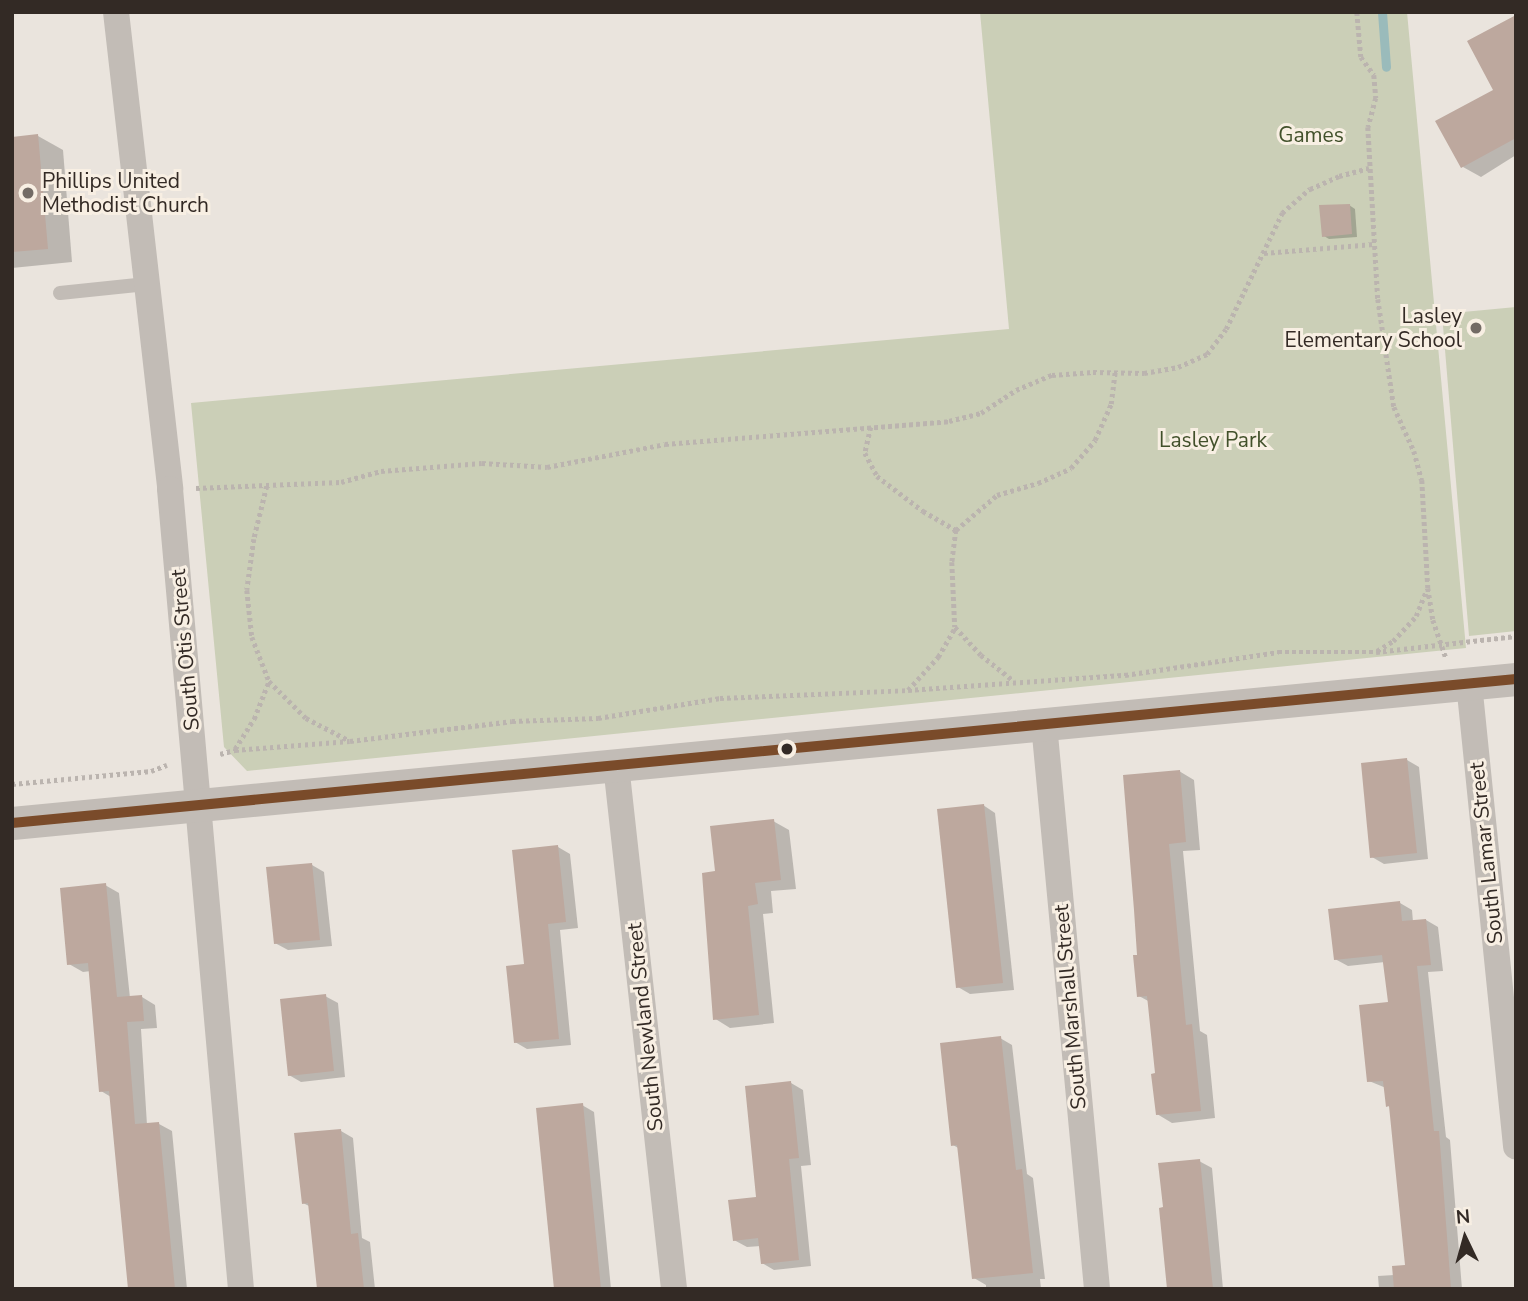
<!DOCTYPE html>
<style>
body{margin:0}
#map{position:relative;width:1528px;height:1301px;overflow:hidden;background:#eae4dd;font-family:"Nunito Sans",sans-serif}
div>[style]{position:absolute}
.green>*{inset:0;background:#cbcfb7}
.shadow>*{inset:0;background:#0003}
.stream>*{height:9px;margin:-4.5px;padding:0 4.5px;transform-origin:4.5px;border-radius:4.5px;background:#9abbbb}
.building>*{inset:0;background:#bda89e}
.path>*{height:4.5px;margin-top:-2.25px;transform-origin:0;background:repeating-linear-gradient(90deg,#bbb4af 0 3.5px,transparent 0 7px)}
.service>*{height:14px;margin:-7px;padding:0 7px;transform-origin:7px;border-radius:7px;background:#c2bcb6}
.minor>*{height:26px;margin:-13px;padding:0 13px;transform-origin:13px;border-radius:13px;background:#c2bcb6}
.tertiary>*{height:33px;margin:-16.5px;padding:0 16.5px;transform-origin:16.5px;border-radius:16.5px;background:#c2bcb6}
.bus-1>*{height:10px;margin:-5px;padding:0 5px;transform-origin:5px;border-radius:5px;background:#7a4b2a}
.dots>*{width:19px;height:19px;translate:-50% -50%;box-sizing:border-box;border:4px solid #f8efe3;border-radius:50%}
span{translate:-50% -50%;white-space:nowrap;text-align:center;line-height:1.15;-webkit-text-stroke:6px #f8efe3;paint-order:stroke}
.park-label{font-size:21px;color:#41502a}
.poi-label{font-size:21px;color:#332a25}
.left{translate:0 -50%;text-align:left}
.right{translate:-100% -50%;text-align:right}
.street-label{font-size:21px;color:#332a25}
.frame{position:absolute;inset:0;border:14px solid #332a25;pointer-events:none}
.north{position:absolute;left:1430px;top:1203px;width:70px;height:70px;-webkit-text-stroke:5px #f8efe3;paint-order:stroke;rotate:355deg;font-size:19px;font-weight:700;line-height:28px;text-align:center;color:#332a25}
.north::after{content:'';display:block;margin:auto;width:24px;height:32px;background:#332a25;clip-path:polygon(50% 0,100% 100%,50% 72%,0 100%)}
</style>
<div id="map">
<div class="green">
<i style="clip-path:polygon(980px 12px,1407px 12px,1466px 648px,247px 771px,224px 747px,191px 403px,1009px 329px)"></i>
<i style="clip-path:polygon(1516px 307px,1516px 631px,1469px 636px,1442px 314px)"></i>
</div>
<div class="shadow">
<i style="clip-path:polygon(1516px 17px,1516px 155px,1481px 177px,1463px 167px,1495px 90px)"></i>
<i style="clip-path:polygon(38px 136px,63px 150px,72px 262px,12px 268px,12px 139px)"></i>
<i style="clip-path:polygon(1349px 205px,1355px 209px,1357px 237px,1329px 239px,1324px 236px)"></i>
<i style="clip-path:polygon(1407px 760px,1419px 767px,1428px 859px,1384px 864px,1372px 857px)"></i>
<i style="clip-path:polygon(1179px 771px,1194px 780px,1200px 850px,1183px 851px,1200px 1031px,1207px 1035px,1215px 1118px,1172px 1123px,1157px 1114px,1157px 1075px,1150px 1002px,1139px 996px,1139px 956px)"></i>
<i style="clip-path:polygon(983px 805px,995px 813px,1014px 990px,970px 994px,958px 987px)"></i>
<i style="clip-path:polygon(773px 821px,789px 830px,796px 889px,771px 891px,773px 913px,763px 914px,774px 1023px,730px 1028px,714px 1018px,717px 873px)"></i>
<i style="clip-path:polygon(558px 847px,570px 854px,578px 928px,560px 930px,571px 1045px,527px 1049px,515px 1042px,526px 966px)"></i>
<i style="clip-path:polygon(312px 865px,324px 872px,332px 946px,288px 950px,275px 943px)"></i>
<i style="clip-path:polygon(105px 885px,119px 893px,130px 998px,142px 997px,155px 1005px,157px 1028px,141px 1029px,147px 1125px,159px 1124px,172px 1131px,187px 1289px,130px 1289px,111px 1097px,101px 1091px,91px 971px,83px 972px,69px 964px)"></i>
<i style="clip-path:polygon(1400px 903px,1412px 910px,1413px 922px,1426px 920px,1438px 927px,1443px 971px,1428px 972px,1446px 1137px,1450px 1140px,1462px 1289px,1379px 1289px,1378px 1276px,1394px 1275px,1407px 1267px,1391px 1107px,1388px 1106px,1386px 1088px,1369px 1081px,1390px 1004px,1385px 962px,1348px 966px,1335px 959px)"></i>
<i style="clip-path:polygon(325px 996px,338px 1003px,345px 1077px,301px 1082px,289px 1075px)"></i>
<i style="clip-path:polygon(1000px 1038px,1012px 1045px,1027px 1174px,1033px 1178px,1045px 1279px,1040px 1279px,1041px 1289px,986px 1289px,986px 1285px,974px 1278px,960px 1149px,953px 1145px)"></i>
<i style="clip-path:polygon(791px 1083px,803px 1090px,811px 1165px,801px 1166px,811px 1266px,774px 1270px,762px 1263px,761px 1246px,747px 1247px,734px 1240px,758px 1198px)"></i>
<i style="clip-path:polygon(582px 1105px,594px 1112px,611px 1289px,556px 1289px)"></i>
<i style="clip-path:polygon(341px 1131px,353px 1138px,362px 1238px,370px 1242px,375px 1289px,319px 1289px,311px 1207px,303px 1203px)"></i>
<i style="clip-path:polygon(1199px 1161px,1212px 1168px,1223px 1289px,1168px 1289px,1165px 1209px)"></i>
</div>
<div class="stream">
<i style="left:1382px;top:12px;width:55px;rotate:85.8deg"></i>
</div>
<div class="building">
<i style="clip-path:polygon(1516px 15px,1516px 138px,1461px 168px,1435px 121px,1493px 90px,1467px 41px)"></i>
<i style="clip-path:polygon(38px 134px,48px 249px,12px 252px,12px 137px)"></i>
<i style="clip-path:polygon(1350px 204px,1352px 234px,1322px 237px,1319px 205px)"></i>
<i style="clip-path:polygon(1407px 758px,1417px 853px,1370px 858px,1361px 763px)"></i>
<i style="clip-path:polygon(1180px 770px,1186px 842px,1169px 844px,1186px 1025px,1192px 1024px,1201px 1111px,1156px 1115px,1151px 1074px,1155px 1073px,1147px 996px,1137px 997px,1133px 955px,1137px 955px,1134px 910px,1123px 775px)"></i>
<i style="clip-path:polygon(984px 804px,1003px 983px,956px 988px,937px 809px)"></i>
<i style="clip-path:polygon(774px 819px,781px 880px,755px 883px,758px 904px,748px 906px,759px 1015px,713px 1020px,702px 873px,715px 871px,710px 826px)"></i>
<i style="clip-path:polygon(558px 845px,566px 922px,548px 924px,559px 1039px,514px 1043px,506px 966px,524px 964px,512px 850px)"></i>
<i style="clip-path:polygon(312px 863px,320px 940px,274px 944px,266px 867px)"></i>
<i style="clip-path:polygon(106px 883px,117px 997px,142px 995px,144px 1021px,127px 1022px,135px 1124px,159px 1122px,175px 1289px,128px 1289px,109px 1091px,99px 1092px,88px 963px,67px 965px,60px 888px)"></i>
<i style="clip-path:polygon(1400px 901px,1402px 921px,1426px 919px,1431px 965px,1417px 966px,1434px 1131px,1439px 1131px,1451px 1289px,1394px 1289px,1392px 1266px,1405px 1265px,1389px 1106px,1386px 1107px,1383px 1081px,1367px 1082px,1359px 1005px,1388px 1002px,1382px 955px,1334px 960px,1328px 909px)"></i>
<i style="clip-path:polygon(326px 994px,334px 1071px,288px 1076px,280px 999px)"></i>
<i style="clip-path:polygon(1001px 1036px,1016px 1170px,1022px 1169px,1033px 1273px,972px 1279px,957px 1145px,951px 1146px,940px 1043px)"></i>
<i style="clip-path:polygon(791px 1081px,799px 1158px,789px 1159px,799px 1260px,761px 1264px,758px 1238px,733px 1241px,728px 1200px,756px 1197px,745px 1086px)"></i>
<i style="clip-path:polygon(583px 1103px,601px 1289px,554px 1289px,536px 1108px)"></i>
<i style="clip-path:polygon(341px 1129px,351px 1234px,358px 1233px,364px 1289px,317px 1289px,308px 1203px,302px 1204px,294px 1133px)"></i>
<i style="clip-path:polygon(1200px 1159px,1213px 1289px,1167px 1289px,1159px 1208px,1163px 1207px,1158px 1163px)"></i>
</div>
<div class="path">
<i style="left:1357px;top:12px;width:45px;rotate:84.9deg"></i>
<i style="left:1361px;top:57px;width:22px;rotate:54deg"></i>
<i style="left:1374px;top:75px;width:23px;rotate:85deg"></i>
<i style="left:1376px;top:98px;width:30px;rotate:105deg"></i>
<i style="left:1368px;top:127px;width:172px;rotate:86.7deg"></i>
<i style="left:1378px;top:299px;width:109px;rotate:81.6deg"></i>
<i style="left:1394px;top:407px;width:48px;rotate:65.6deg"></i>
<i style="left:1414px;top:451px;width:30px;rotate:75deg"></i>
<i style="left:1422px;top:480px;width:108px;rotate:86.8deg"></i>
<i style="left:1428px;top:588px;width:32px;rotate:81deg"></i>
<i style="left:1433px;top:620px;width:39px;rotate:71deg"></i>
<i style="left:1264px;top:253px;width:110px;rotate:-4.7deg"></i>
<i style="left:871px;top:427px;width:27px;rotate:103deg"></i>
<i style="left:865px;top:453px;width:26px;rotate:62deg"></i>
<i style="left:877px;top:476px;width:58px;rotate:37.3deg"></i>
<i style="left:923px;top:511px;width:38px;rotate:30deg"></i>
<i style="left:956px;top:530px;width:54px;rotate:-40.5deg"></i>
<i style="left:997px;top:495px;width:43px;rotate:-16.3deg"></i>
<i style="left:1038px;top:483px;width:36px;rotate:-24deg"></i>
<i style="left:1071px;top:468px;width:37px;rotate:-49deg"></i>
<i style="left:1095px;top:440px;width:39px;rotate:-66deg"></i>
<i style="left:1111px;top:404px;width:32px;rotate:-83deg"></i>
<i style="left:267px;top:486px;width:55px;rotate:103.8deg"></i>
<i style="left:254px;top:539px;width:51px;rotate:97.8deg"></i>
<i style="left:247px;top:590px;width:47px;rotate:83.9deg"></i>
<i style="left:252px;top:637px;width:47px;rotate:68.9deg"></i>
<i style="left:269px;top:681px;width:52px;rotate:45deg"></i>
<i style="left:306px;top:718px;width:47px;rotate:27.6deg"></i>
<i style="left:196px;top:488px;width:145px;rotate:-2.4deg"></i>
<i style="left:341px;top:482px;width:41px;rotate:-15.4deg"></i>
<i style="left:381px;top:471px;width:101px;rotate:-4.5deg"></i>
<i style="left:482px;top:463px;width:65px;rotate:3.5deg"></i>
<i style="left:547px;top:467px;width:120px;rotate:-11deg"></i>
<i style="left:665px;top:444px;width:285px;rotate:-4.6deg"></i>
<i style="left:949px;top:421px;width:33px;rotate:-14deg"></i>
<i style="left:981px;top:413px;width:42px;rotate:-33.3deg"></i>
<i style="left:1016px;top:390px;width:39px;rotate:-23deg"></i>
<i style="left:1052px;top:375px;width:41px;rotate:-4.2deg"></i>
<i style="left:1093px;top:372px;width:51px;rotate:1.1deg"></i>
<i style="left:1144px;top:373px;width:35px;rotate:-10deg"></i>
<i style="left:1178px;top:367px;width:32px;rotate:-24deg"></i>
<i style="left:1207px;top:354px;width:31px;rotate:-53deg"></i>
<i style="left:1226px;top:329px;width:129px;rotate:-64.2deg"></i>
<i style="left:1282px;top:213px;width:37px;rotate:-41deg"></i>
<i style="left:1310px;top:189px;width:32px;rotate:-24deg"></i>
<i style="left:1339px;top:176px;width:31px;rotate:-15deg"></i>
<i style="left:956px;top:530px;width:32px;rotate:97deg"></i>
<i style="left:952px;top:562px;width:65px;rotate:87.4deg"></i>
<i style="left:955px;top:627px;width:38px;rotate:47deg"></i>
<i style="left:981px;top:655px;width:42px;rotate:38.2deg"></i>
<i style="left:1377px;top:651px;width:19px;rotate:-32deg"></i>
<i style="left:1393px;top:641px;width:34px;rotate:-47deg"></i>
<i style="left:1416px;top:616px;width:29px;rotate:-68deg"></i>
<i style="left:908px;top:690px;width:45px;rotate:-47.7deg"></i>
<i style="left:938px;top:657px;width:34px;rotate:-60deg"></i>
<i style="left:235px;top:749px;width:36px;rotate:-58deg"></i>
<i style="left:254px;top:719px;width:41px;rotate:-68.5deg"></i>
<i style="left:220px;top:754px;width:16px;rotate:-15deg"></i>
<i style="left:235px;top:750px;width:115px;rotate:-4.5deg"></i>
<i style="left:350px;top:741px;width:163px;rotate:-7deg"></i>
<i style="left:512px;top:721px;width:86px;rotate:-2deg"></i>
<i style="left:598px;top:718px;width:124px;rotate:-9.3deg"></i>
<i style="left:720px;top:698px;width:188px;rotate:-2.4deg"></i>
<i style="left:908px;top:690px;width:218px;rotate:-4deg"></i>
<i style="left:1125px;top:675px;width:155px;rotate:-8.5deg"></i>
<i style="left:1278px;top:652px;width:98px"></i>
<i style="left:1376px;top:652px;width:141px;rotate:-6.5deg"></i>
<i style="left:12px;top:784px;width:140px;rotate:-5.3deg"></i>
<i style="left:151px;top:771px;width:17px;rotate:-21deg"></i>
</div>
<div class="service">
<i style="left:60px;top:293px;width:87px;rotate:-5.9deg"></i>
</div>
<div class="minor">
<i style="left:116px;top:12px;width:480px;rotate:83.5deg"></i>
<i style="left:170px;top:489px;width:803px;rotate:84.93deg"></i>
<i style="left:1469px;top:683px;width:466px;rotate:84.2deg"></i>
<i style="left:1044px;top:724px;width:567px;rotate:84.64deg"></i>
<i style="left:616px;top:765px;width:527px;rotate:83.68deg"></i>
</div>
<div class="tertiary">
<i style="left:12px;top:823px;width:1511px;rotate:-5.47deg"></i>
</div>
<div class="bus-1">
<i style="left:12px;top:823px;width:1511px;rotate:-5.47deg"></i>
</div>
<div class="dots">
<i style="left:28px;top:193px;background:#736b65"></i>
<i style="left:1476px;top:328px;background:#736b65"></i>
<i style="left:787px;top:749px;background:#332a25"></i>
</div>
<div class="park-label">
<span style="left:1311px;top:135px">Games</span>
<span style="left:1213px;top:440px">Lasley Park</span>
</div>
<div class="poi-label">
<span class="left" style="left:42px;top:193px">Phillips United<br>Methodist Church</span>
<span class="right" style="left:1462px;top:328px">Lasley<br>Elementary School</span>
</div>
<div class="street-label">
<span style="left:185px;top:650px;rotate:-95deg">South Otis Street</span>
<span style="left:1486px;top:853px;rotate:-96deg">South Lamar Street</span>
<span style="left:1070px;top:1007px;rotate:-95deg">South Marshall Street</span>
<span style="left:645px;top:1027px;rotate:-96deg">South Newland Street</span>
</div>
<div class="frame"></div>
<div class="north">N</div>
</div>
